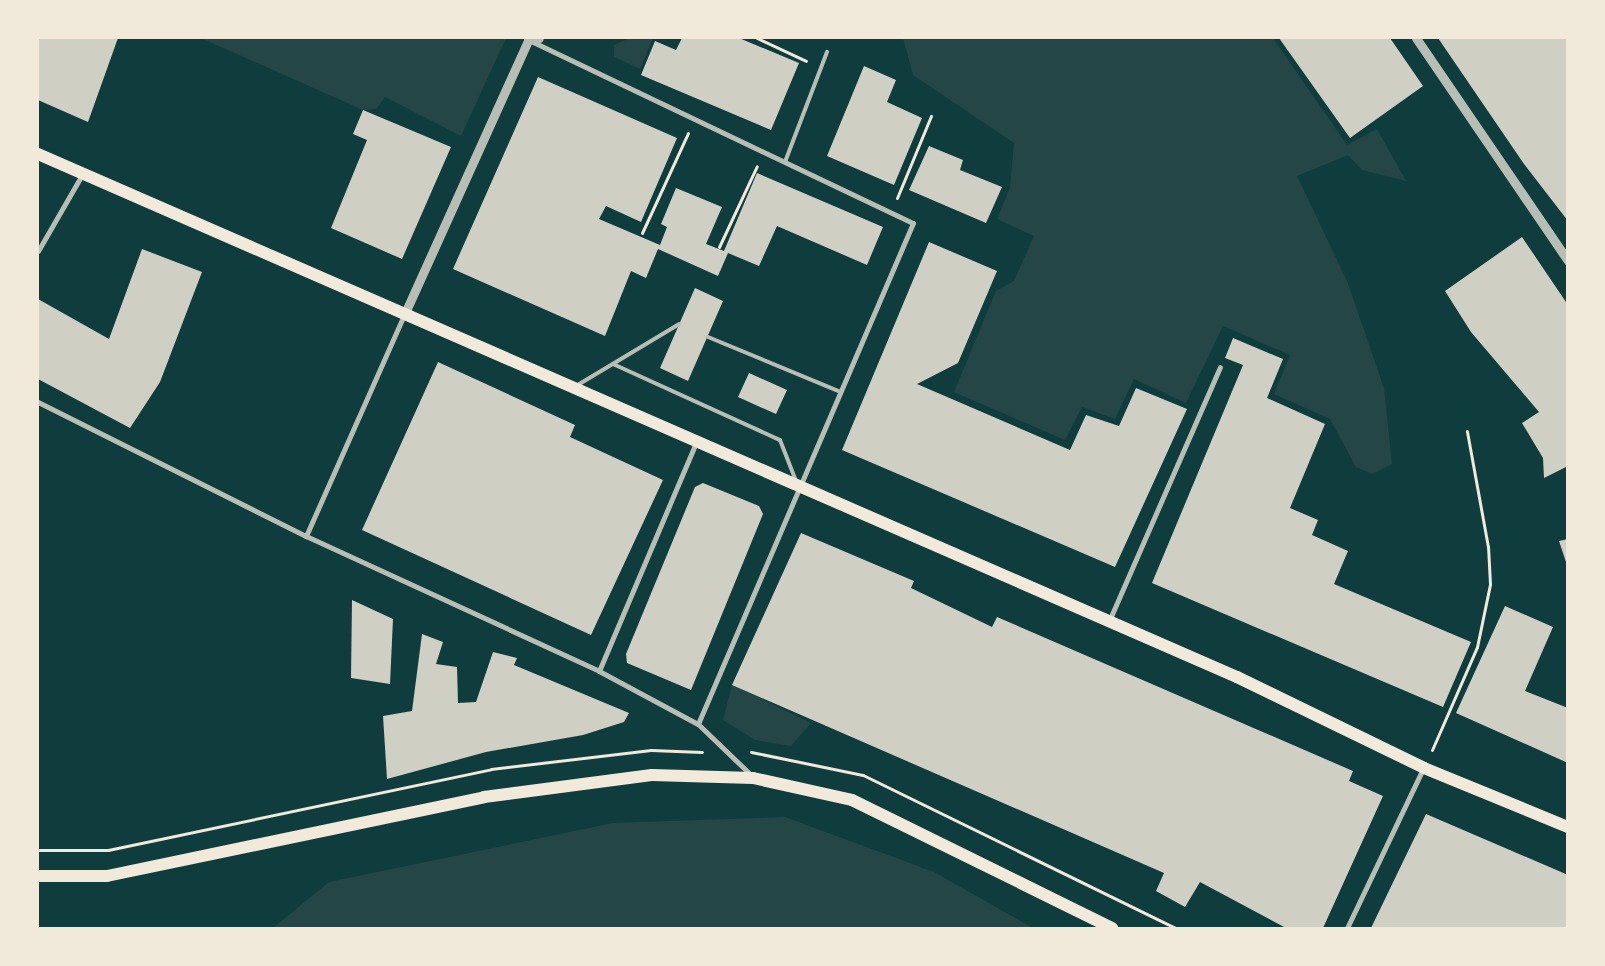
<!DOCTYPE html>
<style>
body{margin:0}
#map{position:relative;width:1605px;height:966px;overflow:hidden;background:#0f3d3e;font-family:Lora,serif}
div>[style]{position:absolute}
.green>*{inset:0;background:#244646}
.building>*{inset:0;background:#cfcfc3}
.path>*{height:3px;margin:-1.5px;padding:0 1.5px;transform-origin:1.5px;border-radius:1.5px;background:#f1e9da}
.service>*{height:4px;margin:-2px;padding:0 2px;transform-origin:2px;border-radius:2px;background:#b8beb3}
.minor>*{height:5px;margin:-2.5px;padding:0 2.5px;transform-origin:2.5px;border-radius:2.5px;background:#b8beb3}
.tertiary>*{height:9px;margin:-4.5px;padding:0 4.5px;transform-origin:4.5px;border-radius:4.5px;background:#b8beb3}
.primary>*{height:12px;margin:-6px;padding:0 6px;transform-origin:6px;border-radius:6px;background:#f1e9da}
span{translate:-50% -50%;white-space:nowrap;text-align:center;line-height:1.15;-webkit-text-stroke:5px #f1e9da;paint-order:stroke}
.frame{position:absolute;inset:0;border:39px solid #f1e9da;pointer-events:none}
</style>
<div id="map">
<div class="green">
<i style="clip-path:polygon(201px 38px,506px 38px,461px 136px,385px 97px,376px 109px,363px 110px)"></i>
<i style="clip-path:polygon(630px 38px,653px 38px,640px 69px,614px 57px,614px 45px)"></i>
<i style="clip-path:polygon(903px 38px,1273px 38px,1347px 145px,1377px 129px,1406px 181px,1362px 170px,1348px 155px,1297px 176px,1347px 281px,1384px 388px,1392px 464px,1372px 474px,1356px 467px,1330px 419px,1274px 394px,1290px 355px,1223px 326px,1186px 403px,1134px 379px,1115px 419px,1082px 407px,1065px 440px,954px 392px,996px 291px,1014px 281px,1034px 236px,997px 219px,1010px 188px,1014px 143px,913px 75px)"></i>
<i style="clip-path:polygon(732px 685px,733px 685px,811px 723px,791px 746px,755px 740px,723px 720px)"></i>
<i style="clip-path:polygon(785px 817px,934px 872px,1033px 928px,273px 928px,329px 882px,613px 823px)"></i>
</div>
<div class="building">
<i style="clip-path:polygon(38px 38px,118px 38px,88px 122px,38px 100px)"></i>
<i style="clip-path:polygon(682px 38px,739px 38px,799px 63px,771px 130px,641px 75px,655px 41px,676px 50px)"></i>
<i style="clip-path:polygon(1279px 38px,1390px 38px,1423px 86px,1350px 138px)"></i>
<i style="clip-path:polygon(1438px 38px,1568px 38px,1568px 221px,1524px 164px)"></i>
<i style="clip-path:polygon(864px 66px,896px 80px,887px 102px,922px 118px,894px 185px,827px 156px)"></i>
<i style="clip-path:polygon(538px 77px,677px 138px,641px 222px,606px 206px,599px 219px,660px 245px,667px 227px,661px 224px,676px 188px,722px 207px,706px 244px,724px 251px,757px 173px,883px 227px,867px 265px,777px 226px,759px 266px,728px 253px,718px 276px,658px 249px,646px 278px,631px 271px,605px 336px,453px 269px)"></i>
<i style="clip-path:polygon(363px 110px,451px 147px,402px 259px,331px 228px,367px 140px,353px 134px)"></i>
<i style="clip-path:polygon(929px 146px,963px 160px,960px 170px,1002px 187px,986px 223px,909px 190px)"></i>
<i style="clip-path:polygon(1522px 237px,1568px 305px,1568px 466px,1544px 478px,1543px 458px,1522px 423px,1539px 412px,1471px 332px,1445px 291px)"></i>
<i style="clip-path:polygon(929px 242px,997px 271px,958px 363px,917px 384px,1070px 450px,1086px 415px,1119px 426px,1136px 388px,1187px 409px,1115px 567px,842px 450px)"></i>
<i style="clip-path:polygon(142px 249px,202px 272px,160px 382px,130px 428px,38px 379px,38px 299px,109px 339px)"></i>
<i style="clip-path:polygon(695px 288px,723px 301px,688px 381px,660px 368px)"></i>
<i style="clip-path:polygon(1233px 338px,1283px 359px,1267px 398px,1325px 424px,1290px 508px,1318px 520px,1312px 535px,1348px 551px,1334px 584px,1471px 642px,1443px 707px,1152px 583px,1243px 365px,1225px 358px)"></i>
<i style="clip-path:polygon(438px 362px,575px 425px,570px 437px,663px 480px,591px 635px,362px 530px)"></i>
<i style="clip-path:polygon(749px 373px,787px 390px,776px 414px,738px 397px)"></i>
<i style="clip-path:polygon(703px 483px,759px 506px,763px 514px,691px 690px,627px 663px,626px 654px,695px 487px)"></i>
<i style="clip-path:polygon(801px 533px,914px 581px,911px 588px,992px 627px,997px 617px,1353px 771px,1349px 781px,1383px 796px,1323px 928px,1286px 928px,1200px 882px,1185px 907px,1156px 891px,1164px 873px,732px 685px)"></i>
<i style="clip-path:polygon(1568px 539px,1568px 565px,1567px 565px,1559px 541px)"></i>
<i style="clip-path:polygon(352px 600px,393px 619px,390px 684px,351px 678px)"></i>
<i style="clip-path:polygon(1505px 606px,1553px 627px,1525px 691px,1568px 708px,1568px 763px,1456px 713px)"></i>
<i style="clip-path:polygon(422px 634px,443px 642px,436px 664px,457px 667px,458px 703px,476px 702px,493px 652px,517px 658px,514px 665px,629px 713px,624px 722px,583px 735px,486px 752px,387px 779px,383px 716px,412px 711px)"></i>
<i style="clip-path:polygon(1426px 814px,1568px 875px,1568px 928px,1371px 928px)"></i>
</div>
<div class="path">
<i style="left:757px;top:38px;width:54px;rotate:25.1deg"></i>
<i style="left:897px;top:198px;width:89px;rotate:-67.5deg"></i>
<i style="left:642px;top:233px;width:110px;rotate:-65.3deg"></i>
<i style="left:719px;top:247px;width:89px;rotate:-64.9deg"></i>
<i style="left:1432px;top:750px;width:112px;rotate:-66.4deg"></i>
<i style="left:1477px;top:647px;width:64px;rotate:-78.3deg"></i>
<i style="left:1490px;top:584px;width:37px;rotate:-93deg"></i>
<i style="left:1488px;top:547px;width:118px;rotate:-100.3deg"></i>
<i style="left:751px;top:752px;width:114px;rotate:11.6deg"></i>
<i style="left:863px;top:775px;width:347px;rotate:26.1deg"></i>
<i style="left:38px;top:850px;width:70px"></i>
<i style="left:108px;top:850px;width:391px;rotate:-11.9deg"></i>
<i style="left:491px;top:769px;width:161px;rotate:-6.8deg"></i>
<i style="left:651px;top:750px;width:51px;rotate:2.2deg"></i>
</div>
<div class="service">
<i style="left:785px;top:162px;width:118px;rotate:-69.1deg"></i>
<i style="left:708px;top:337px;width:144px;rotate:22.5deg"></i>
<i style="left:613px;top:364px;width:183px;rotate:24.5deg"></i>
<i style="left:780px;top:440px;width:44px;rotate:68.7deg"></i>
<i style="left:576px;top:386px;width:120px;rotate:-31deg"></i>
</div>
<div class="minor">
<i style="left:531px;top:41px;width:423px;rotate:25.5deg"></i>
<i style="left:913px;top:223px;width:545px;rotate:113.23deg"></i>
<i style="left:38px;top:251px;width:90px;rotate:-60deg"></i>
<i style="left:38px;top:402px;width:300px;rotate:26.6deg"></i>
<i style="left:306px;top:536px;width:323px;rotate:24.7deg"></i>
<i style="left:599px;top:671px;width:112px;rotate:28.2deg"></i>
<i style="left:698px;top:724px;width:75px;rotate:43.9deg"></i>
<i style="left:306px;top:536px;width:242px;rotate:-66.1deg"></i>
<i style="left:1109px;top:621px;width:277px;rotate:-66.4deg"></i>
<i style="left:599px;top:671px;width:248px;rotate:-67deg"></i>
<i style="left:1347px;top:928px;width:176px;rotate:-64.5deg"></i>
</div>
<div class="tertiary">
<i style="left:1416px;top:38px;width:270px;rotate:55.7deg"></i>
<i style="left:405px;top:313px;width:299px;rotate:-65.7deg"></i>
<i style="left:528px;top:40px;width:11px;rotate:-10deg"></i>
</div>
<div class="primary">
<i style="left:38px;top:154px;width:1308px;rotate:23.57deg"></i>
<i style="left:1237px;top:677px;width:208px;rotate:25.9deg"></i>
<i style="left:1424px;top:768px;width:156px;rotate:22.3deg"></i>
<i style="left:38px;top:876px;width:69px"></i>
<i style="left:107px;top:876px;width:385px;rotate:-11.8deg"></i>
<i style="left:484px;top:797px;width:169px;rotate:-7.5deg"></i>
<i style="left:652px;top:775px;width:101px;rotate:1.7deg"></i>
<i style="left:753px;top:778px;width:101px;rotate:12.5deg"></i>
<i style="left:852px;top:800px;width:290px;rotate:26.2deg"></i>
</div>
<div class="frame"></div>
</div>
